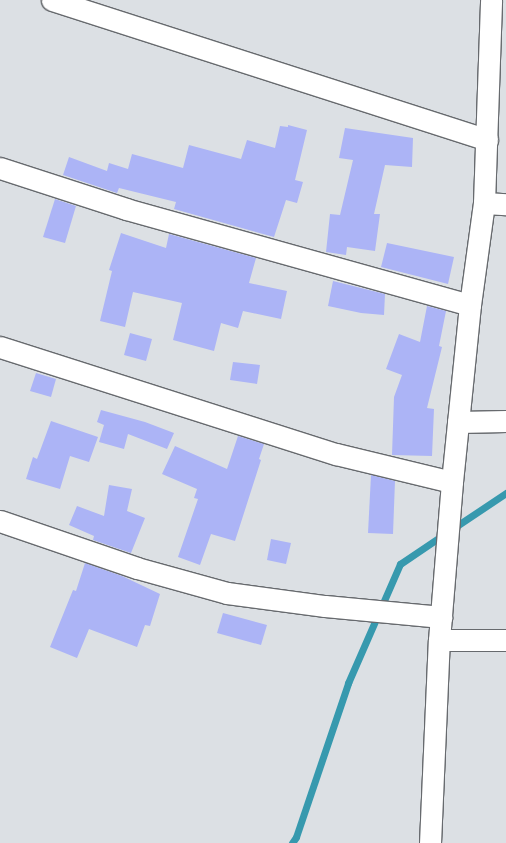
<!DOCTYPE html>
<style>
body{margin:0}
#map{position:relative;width:506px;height:843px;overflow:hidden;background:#dce0e4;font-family:"Times New Roman",serif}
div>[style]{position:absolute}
.stream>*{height:7px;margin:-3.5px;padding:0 3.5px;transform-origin:3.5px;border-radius:3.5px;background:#3799ae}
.building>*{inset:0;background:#acb4f6}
.roads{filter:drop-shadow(1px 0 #676a6e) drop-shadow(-1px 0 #676a6e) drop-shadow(0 1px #676a6e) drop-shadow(0 -1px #676a6e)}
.minor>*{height:21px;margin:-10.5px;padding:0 10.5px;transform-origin:10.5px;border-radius:10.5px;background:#fff}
span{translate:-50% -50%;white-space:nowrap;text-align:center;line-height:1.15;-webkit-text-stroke:5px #dce0e4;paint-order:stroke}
</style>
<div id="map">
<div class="stream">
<i style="left:452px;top:529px;width:65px;rotate:-33.7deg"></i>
<i style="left:292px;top:843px;width:7px;rotate:-56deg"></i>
<i style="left:296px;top:837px;width:163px;rotate:-71.3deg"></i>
<i style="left:348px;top:683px;width:130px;rotate:-66.4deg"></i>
<i style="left:400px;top:564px;width:52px;rotate:-34deg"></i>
</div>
<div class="building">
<i style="clip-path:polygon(288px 125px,307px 130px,295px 180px,303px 182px,297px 203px,286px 200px,274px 237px,174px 209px,176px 202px,119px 188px,117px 193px,63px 175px,69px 157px,107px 171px,109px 163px,128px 169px,132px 154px,183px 168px,189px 145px,241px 159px,247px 140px,275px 148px,280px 126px,288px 127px)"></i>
<i style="clip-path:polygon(345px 128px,413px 138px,412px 167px,385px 165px,374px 214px,380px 214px,375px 251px,347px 247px,346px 255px,326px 252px,330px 214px,340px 215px,353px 160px,339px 158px)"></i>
<i style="clip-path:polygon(55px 199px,76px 206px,65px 243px,43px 237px)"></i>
<i style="clip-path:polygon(121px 233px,166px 248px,169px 234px,256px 258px,249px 283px,287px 291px,281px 319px,243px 311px,238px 328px,221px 323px,214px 351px,173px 340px,182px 303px,133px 292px,125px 327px,100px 321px,112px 271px,109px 270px)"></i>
<i style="clip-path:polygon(387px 243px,454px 257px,448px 284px,381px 267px)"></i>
<i style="clip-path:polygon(333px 281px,385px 294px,384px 315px,361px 313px,328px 306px)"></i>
<i style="clip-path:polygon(427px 306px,446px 311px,439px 346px,442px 347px,427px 408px,434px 409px,432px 456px,392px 455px,394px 397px,402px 375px,386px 369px,399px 334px,420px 342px)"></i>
<i style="clip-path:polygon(130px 333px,152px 339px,146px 361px,124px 355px)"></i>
<i style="clip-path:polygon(233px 362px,260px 365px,257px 384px,230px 380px)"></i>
<i style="clip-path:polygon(36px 373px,56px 379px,51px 397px,30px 391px)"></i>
<i style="clip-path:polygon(101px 410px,145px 422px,174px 433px,167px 449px,128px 434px,124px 449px,99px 442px,104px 425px,97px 422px)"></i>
<i style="clip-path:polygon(51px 421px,98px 437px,89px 462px,70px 456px,60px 489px,26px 479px,33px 457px,37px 459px)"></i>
<i style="clip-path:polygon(238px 436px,264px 444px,259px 459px,261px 460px,235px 541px,211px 534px,200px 565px,178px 557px,198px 499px,194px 498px,197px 489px,162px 474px,175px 446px,227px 469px)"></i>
<i style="clip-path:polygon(371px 475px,395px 481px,393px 534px,368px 533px)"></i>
<i style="clip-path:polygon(109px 485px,132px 489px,127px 511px,145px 518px,131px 553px,93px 540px,94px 536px,69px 525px,77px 506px,104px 516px)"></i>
<i style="clip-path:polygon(271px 539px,291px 543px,286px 564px,267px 560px)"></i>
<i style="clip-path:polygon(85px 563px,122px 576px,160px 594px,150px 626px,145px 625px,137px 647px,89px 629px,77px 658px,50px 647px,73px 590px,76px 591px)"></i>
<i style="clip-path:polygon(223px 613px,267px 625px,261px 645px,217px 633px)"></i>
</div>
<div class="roads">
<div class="minor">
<i style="left:52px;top:0;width:457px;rotate:17.8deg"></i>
<i style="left:0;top:168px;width:133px;rotate:18deg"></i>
<i style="left:126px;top:209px;width:357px;rotate:15.6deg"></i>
<i style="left:484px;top:203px;width:22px;rotate:3deg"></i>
<i style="left:0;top:347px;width:353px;rotate:17.7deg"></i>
<i style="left:336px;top:454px;width:119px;rotate:13.6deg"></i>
<i style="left:458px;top:422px;width:48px;rotate:-1.2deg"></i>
<i style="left:0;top:521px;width:145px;rotate:18.9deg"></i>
<i style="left:137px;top:568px;width:93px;rotate:15.5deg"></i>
<i style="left:227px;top:593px;width:99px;rotate:7.6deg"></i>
<i style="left:325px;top:606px;width:117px;rotate:5.4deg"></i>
<i style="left:439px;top:640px;width:67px"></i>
<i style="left:430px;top:843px;width:203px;rotate:-87.5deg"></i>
<i style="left:439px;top:640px;width:159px;rotate:-85.3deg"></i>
<i style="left:452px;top:482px;width:178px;rotate:-84.2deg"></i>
<i style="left:470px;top:305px;width:103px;rotate:-82.2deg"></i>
<i style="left:484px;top:203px;width:203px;rotate:-88deg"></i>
</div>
</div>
</div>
